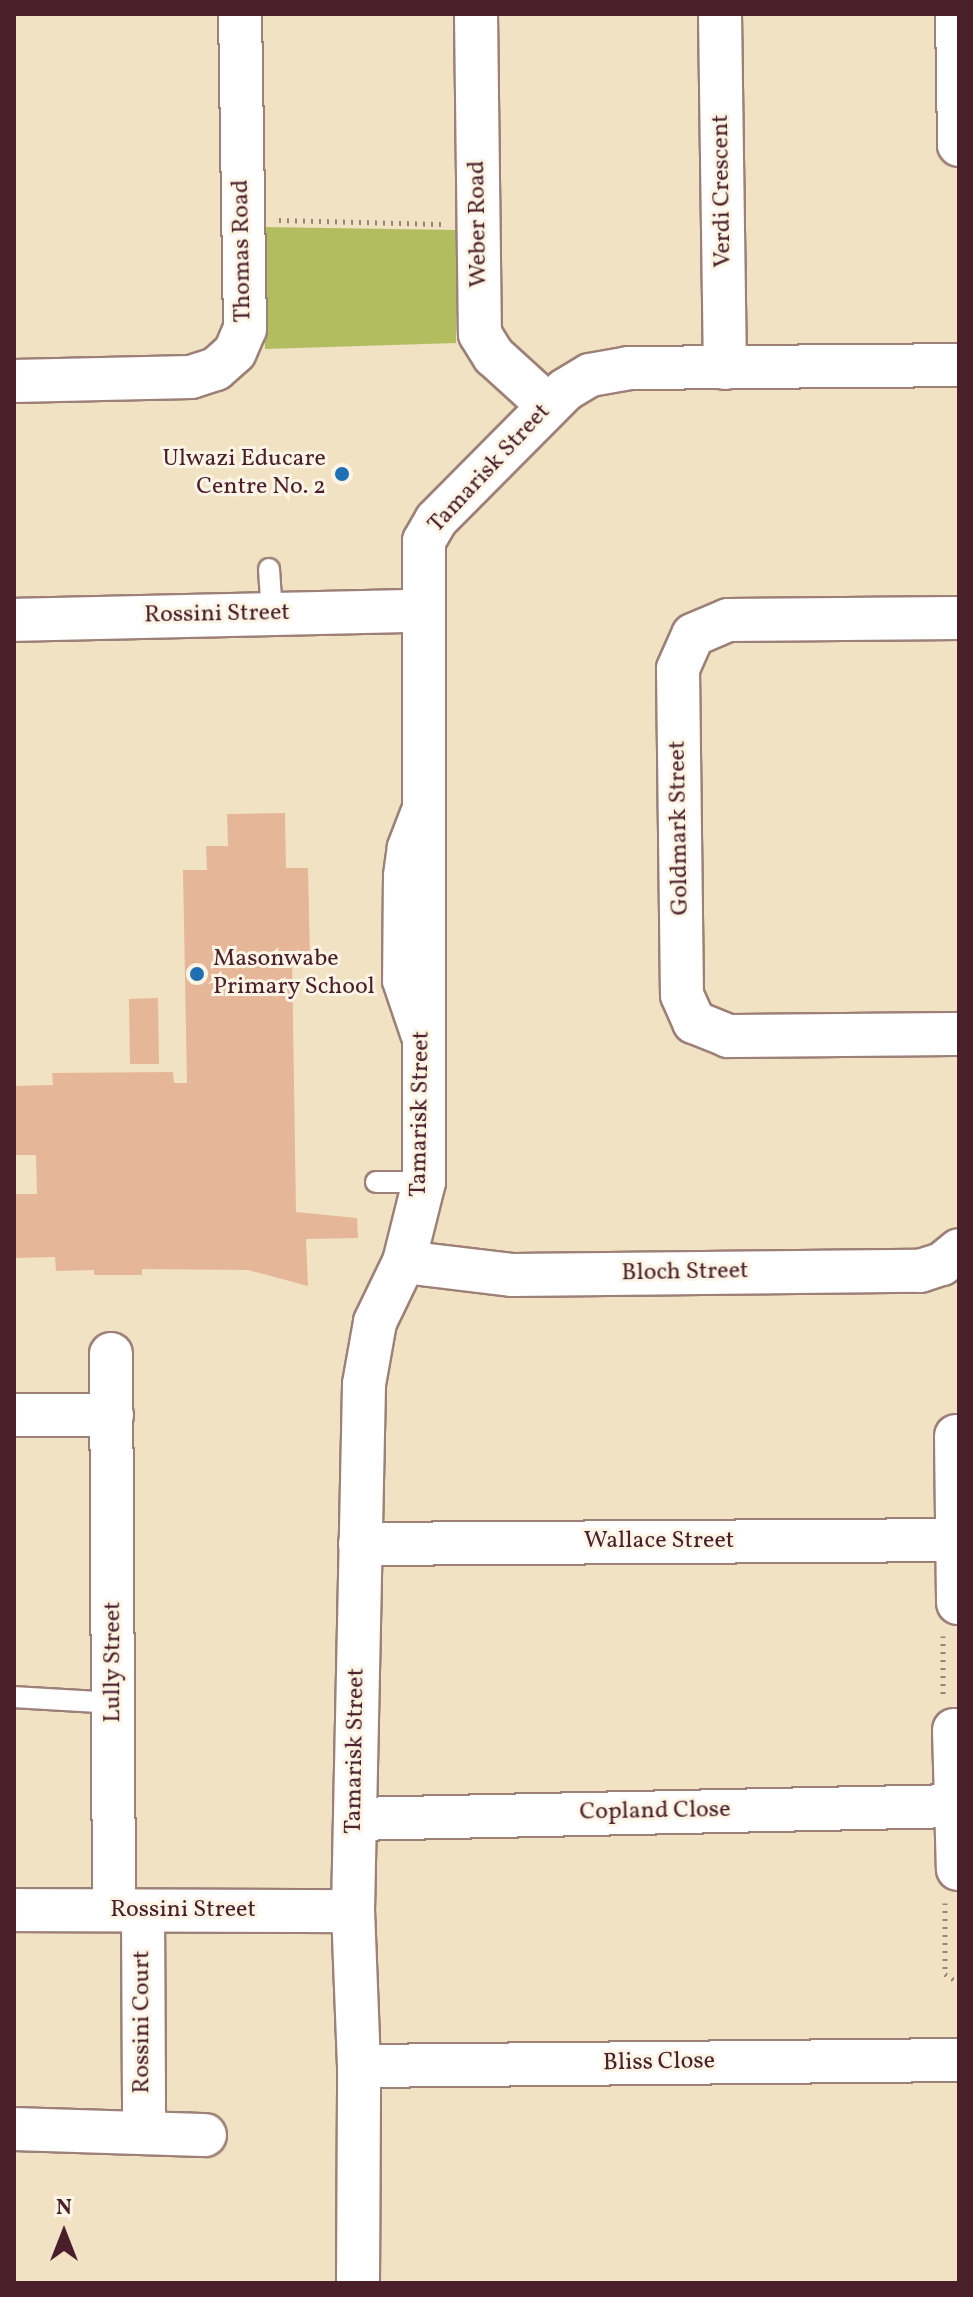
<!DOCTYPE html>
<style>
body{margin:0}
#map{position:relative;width:973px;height:2297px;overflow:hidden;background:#f0e2c3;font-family:Vollkorn,serif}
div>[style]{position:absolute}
.green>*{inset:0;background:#b1bd5f}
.building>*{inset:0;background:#e6b699}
.path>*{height:5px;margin-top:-2.5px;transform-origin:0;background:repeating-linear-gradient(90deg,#9d8077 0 2px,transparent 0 8px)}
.roads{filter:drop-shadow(2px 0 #9d8077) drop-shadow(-2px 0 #9d8077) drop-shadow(0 2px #9d8077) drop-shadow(0 -2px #9d8077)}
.lane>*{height:20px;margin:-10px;padding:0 10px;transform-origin:10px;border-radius:10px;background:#fff}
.street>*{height:42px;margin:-21px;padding:0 21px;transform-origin:21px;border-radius:21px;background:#fff}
.dots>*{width:22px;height:22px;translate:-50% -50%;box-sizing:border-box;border:4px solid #fcf5e5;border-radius:50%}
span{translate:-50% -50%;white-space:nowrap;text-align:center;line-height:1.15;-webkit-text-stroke:6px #fcf5e5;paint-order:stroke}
.street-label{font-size:24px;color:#4a1f2b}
.poi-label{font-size:24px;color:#4a1f2b}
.right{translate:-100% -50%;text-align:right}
.left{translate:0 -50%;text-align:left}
.frame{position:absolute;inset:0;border:16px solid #4a1f2b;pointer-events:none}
.north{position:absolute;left:24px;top:2193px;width:80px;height:80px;-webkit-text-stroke:6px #fcf5e5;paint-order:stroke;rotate:0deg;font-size:22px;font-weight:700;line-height:32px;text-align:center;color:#4a1f2b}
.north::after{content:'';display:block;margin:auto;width:28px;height:36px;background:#4a1f2b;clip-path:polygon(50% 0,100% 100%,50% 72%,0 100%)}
</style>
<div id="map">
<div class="green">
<i style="clip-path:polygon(262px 227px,456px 230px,456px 343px,265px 349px)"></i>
</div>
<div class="building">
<i style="clip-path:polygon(285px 813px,286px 868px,308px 868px,310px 957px,292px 957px,296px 1212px,357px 1218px,358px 1238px,306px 1239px,308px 1286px,248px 1270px,142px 1269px,142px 1275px,94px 1275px,94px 1270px,56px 1271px,55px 1257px,14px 1258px,14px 1194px,37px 1194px,36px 1155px,14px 1155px,14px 1086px,53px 1085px,52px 1073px,173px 1072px,174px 1083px,187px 1083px,183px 870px,207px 870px,206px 846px,228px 846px,227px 814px)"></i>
<i style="clip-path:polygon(158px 998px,159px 1064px,130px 1064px,129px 999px)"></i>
</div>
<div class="path">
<i style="left:279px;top:220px;width:162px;rotate:1.4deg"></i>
<i style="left:943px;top:1636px;width:58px;rotate:90deg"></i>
<i style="left:945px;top:1903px;width:71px;rotate:90deg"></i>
<i style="left:945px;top:1974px;width:17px;rotate:33deg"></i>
</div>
<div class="roads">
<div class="lane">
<i style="left:269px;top:569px;width:45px;rotate:86.2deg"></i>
<i style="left:412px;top:809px;width:40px;rotate:111deg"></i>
<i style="left:398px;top:846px;width:30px;rotate:98deg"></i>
<i style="left:394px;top:876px;width:106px;rotate:90.5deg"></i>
<i style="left:393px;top:982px;width:59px;rotate:71.3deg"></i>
<i style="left:376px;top:1182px;width:48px"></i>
<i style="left:14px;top:1697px;width:100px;rotate:3.4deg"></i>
</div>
<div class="street">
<i style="left:476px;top:14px;width:320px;rotate:89.3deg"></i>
<i style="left:480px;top:334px;width:26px;rotate:58deg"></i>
<i style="left:494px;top:356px;width:74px;rotate:42.3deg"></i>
<i style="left:720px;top:14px;width:354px;rotate:89.2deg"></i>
<i style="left:957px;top:14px;width:131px;rotate:89.1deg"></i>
<i style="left:14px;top:381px;width:177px;rotate:-1.3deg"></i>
<i style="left:191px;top:377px;width:26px;rotate:-18deg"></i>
<i style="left:216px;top:369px;width:25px;rotate:-42deg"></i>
<i style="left:235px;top:352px;width:25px;rotate:-67deg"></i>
<i style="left:245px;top:329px;width:315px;rotate:-90.9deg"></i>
<i style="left:959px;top:618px;width:231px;rotate:179.5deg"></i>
<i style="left:728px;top:620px;width:38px;rotate:157deg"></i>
<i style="left:693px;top:635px;width:37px;rotate:114deg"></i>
<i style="left:678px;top:669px;width:326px;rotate:89.3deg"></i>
<i style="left:682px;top:995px;width:30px;rotate:66deg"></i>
<i style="left:694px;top:1022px;width:37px;rotate:22deg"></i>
<i style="left:728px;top:1036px;width:231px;rotate:-0.5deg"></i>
<i style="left:14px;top:620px;width:406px;rotate:-1.3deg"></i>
<i style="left:404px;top:1262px;width:110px;rotate:6.8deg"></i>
<i style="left:513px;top:1275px;width:407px;rotate:-0.6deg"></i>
<i style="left:920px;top:1271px;width:23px;rotate:-18deg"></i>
<i style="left:942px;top:1264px;width:22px;rotate:-39deg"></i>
<i style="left:111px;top:1354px;width:556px;rotate:89.69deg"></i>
<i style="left:14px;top:1415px;width:98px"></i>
<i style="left:956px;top:1436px;width:167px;rotate:89.3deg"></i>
<i style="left:360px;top:1544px;width:597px;rotate:-0.38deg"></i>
<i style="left:954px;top:1730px;width:139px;rotate:88.4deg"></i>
<i style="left:355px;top:1819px;width:601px;rotate:-1.24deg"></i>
<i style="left:14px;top:1910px;width:339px;rotate:0.2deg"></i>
<i style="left:143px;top:1911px;width:222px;rotate:89.7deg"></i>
<i style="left:359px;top:2066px;width:600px;rotate:-0.57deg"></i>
<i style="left:14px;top:2129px;width:191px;rotate:1.8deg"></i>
<i style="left:358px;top:2283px;width:217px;rotate:-89.7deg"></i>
<i style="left:359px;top:2066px;width:155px;rotate:-92.2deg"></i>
<i style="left:353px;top:1911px;width:527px;rotate:-88.8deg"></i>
<i style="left:364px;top:1384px;width:63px;rotate:-79.9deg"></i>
<i style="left:375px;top:1322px;width:67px;rotate:-64.2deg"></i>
<i style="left:404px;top:1262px;width:82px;rotate:-76deg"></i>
<i style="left:424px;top:1182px;width:641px;rotate:-90deg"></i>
<i style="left:424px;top:541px;width:24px;rotate:-60deg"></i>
<i style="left:436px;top:520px;width:183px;rotate:-45.2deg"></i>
<i style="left:565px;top:390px;width:29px;rotate:-31deg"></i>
<i style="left:590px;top:375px;width:39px;rotate:-10deg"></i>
<i style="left:628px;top:368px;width:331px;rotate:-0.5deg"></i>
</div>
</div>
<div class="dots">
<i style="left:342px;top:474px;background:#1f6fb2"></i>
<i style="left:197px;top:974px;background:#1f6fb2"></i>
</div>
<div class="street-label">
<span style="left:723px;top:191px;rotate:-91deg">Verdi Crescent</span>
<span style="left:479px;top:224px;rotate:-91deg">Weber Road</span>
<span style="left:243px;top:251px;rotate:-91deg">Thomas Road</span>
<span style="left:490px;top:469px;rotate:-47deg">Tamarisk Street</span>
<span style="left:217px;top:615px;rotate:-1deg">Rossini Street</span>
<span style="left:680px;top:828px;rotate:-91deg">Goldmark Street</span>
<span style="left:421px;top:1114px;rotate:-89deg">Tamarisk Street</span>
<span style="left:685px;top:1273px;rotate:-1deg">Bloch Street</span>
<span style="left:659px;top:1542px">Wallace Street</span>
<span style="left:114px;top:1662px;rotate:-90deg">Lully Street</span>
<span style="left:356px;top:1751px;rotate:-89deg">Tamarisk Street</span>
<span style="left:655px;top:1812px;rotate:-1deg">Copland Close</span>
<span style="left:183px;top:1911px">Rossini Street</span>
<span style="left:143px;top:2022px;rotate:-90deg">Rossini Court</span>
<span style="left:659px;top:2063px;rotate:-1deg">Bliss Close</span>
</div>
<div class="poi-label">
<span class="right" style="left:326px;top:474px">Ulwazi Educare<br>Centre No. 2</span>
<span class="left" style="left:213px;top:974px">Masonwabe<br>Primary School</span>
</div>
<div class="frame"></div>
<div class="north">N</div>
</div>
